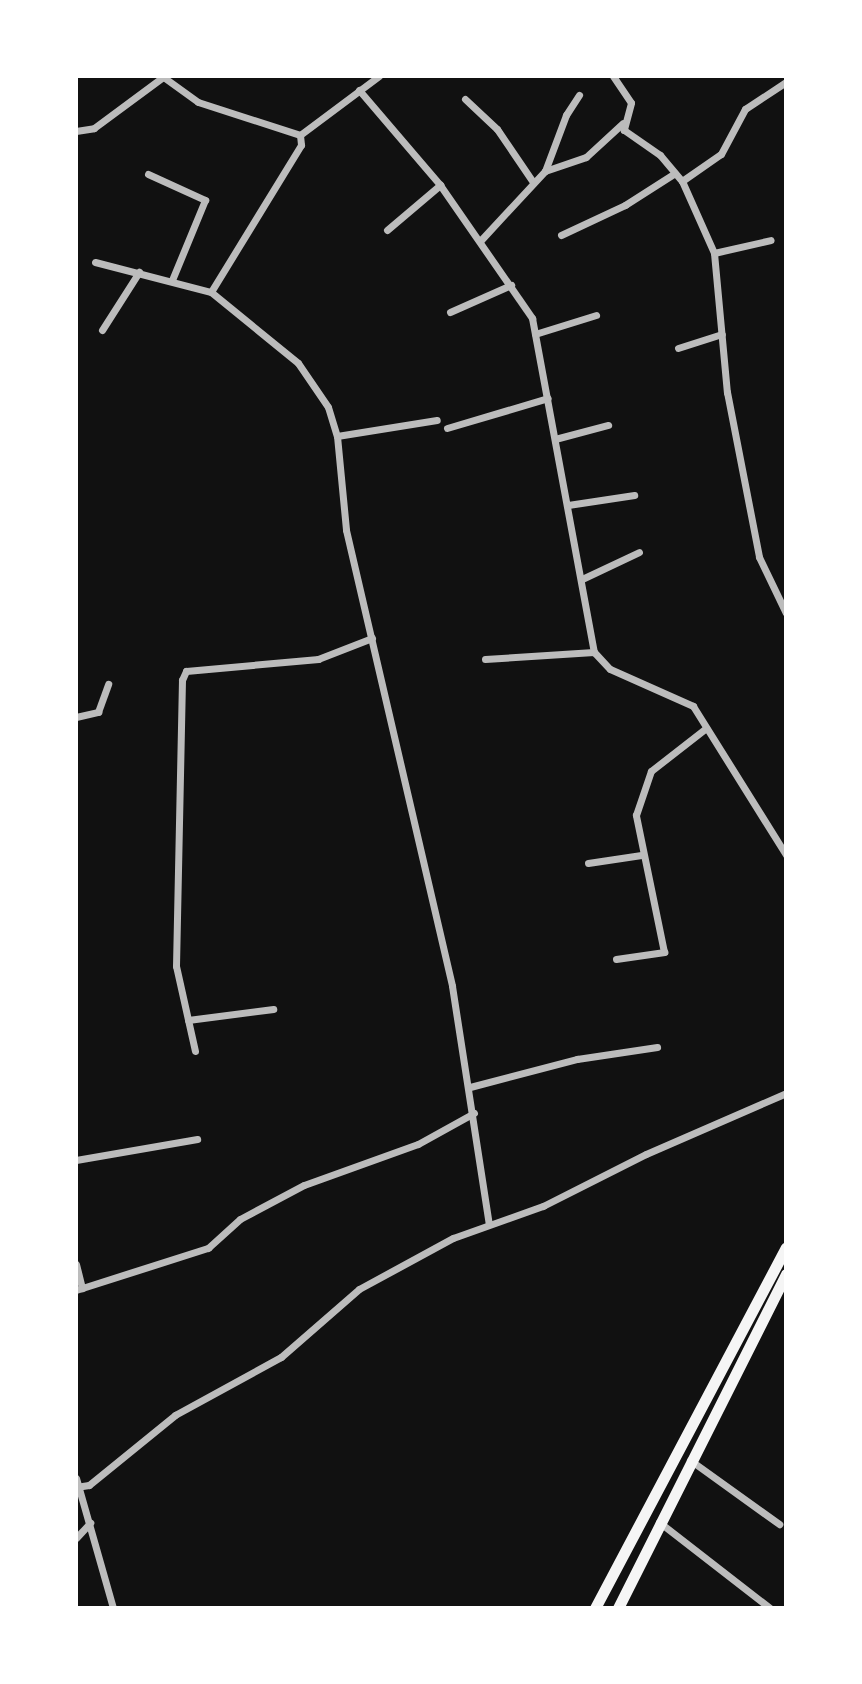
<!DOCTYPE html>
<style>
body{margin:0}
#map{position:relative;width:862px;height:1684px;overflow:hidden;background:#111;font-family:"Alegreya Sans",sans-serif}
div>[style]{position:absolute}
.minor>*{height:7px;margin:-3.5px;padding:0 3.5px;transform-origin:3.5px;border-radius:3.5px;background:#bcbcbc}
.trunk>*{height:11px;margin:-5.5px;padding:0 5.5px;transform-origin:5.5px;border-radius:5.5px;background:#f5f5f5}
span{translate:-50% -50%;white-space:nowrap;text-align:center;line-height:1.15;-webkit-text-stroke:6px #fff;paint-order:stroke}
.frame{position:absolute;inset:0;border:78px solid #fff;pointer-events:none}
</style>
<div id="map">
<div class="minor">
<i style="left:162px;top:76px;width:44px;rotate:35.8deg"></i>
<i style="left:198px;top:102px;width:107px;rotate:17.9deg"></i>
<i style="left:300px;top:135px;width:99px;rotate:-36.8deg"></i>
<i style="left:613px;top:76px;width:32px;rotate:56deg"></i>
<i style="left:631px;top:103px;width:28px;rotate:105deg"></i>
<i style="left:624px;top:130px;width:44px;rotate:34.8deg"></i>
<i style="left:660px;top:155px;width:34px;rotate:50deg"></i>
<i style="left:682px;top:181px;width:79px;rotate:66deg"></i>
<i style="left:714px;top:253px;width:140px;rotate:84.7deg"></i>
<i style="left:727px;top:392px;width:168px;rotate:79deg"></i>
<i style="left:759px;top:557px;width:62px;rotate:64.3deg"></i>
<i style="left:359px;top:90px;width:125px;rotate:49.5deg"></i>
<i style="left:440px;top:185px;width:162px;rotate:55.3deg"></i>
<i style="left:532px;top:318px;width:340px;rotate:79.5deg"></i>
<i style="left:594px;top:652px;width:23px;rotate:47deg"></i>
<i style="left:610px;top:669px;width:91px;rotate:24deg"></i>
<i style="left:693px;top:706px;width:176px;rotate:58deg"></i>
<i style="left:465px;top:99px;width:44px;rotate:43.2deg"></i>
<i style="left:497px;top:129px;width:64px;rotate:55.8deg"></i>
<i style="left:76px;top:131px;width:18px;rotate:-9deg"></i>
<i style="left:94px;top:128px;width:86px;rotate:-36.5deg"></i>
<i style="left:300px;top:135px;width:10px;rotate:84deg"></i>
<i style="left:301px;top:145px;width:172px;rotate:121.5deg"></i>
<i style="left:211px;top:292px;width:112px;rotate:39.2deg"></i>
<i style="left:298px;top:363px;width:53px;rotate:55.7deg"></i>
<i style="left:328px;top:407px;width:30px;rotate:73deg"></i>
<i style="left:337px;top:436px;width:94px;rotate:84.5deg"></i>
<i style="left:346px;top:530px;width:468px;rotate:76.9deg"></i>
<i style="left:452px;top:986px;width:241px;rotate:81.2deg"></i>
<i style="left:545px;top:171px;width:43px;rotate:-18.9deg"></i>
<i style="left:586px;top:157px;width:50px;rotate:-42.6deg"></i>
<i style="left:148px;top:174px;width:63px;rotate:24.5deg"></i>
<i style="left:205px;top:200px;width:87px;rotate:112.4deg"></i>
<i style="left:682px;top:181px;width:47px;rotate:-34.7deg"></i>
<i style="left:721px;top:154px;width:51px;rotate:-61.9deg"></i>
<i style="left:745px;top:109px;width:49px;rotate:-33.4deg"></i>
<i style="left:387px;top:230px;width:70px;rotate:-40.3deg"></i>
<i style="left:561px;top:235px;width:71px;rotate:-25.1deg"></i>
<i style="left:625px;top:205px;width:59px;rotate:-32.6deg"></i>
<i style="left:481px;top:240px;width:94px;rotate:-47.2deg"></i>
<i style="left:545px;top:171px;width:60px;rotate:-69.4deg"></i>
<i style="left:566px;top:115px;width:24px;rotate:-57deg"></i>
<i style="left:714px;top:253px;width:58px;rotate:-12.8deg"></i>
<i style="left:95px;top:262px;width:120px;rotate:14.5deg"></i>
<i style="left:450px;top:312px;width:67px;rotate:-23.9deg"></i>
<i style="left:102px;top:330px;width:69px;rotate:-57.5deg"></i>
<i style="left:535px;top:334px;width:64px;rotate:-17.3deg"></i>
<i style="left:678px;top:348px;width:46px;rotate:-17.7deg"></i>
<i style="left:447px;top:428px;width:105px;rotate:-16.5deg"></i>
<i style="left:337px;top:436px;width:101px;rotate:-9.1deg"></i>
<i style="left:555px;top:439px;width:55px;rotate:-14.8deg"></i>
<i style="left:568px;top:505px;width:67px;rotate:-8.6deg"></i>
<i style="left:582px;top:579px;width:63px;rotate:-25.3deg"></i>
<i style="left:485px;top:659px;width:109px;rotate:-3.7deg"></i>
<i style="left:76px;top:717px;width:23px;rotate:-13deg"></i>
<i style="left:98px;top:712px;width:30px;rotate:-70deg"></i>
<i style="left:588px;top:863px;width:54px;rotate:-8.6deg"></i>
<i style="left:616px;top:959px;width:49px;rotate:-8.3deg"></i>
<i style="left:664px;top:952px;width:140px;rotate:-101.6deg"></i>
<i style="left:636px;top:815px;width:46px;rotate:-71.2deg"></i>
<i style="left:651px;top:771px;width:70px;rotate:-38deg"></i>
<i style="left:188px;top:1020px;width:86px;rotate:-7.4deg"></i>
<i style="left:195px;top:1051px;width:87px;rotate:-102.6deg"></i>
<i style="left:176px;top:966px;width:286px;rotate:-88.8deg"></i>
<i style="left:182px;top:680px;width:10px;rotate:-66deg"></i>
<i style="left:186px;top:671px;width:133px;rotate:-5.2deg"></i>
<i style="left:318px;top:659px;width:58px;rotate:-21.3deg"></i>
<i style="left:470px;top:1087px;width:111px;rotate:-14.7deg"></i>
<i style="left:577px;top:1059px;width:81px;rotate:-8.5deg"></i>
<i style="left:76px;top:1160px;width:123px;rotate:-9.8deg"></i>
<i style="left:76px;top:1264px;width:25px;rotate:76deg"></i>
<i style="left:76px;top:1290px;width:139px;rotate:-17.7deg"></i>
<i style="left:208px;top:1248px;width:43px;rotate:-42.2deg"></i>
<i style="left:240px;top:1219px;width:72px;rotate:-28deg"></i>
<i style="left:304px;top:1185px;width:121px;rotate:-19.8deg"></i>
<i style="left:418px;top:1144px;width:64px;rotate:-29deg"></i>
<i style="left:690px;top:1460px;width:110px;rotate:35.7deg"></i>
<i style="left:76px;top:1478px;width:135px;rotate:74.1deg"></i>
<i style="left:76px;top:1487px;width:13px;rotate:-9deg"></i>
<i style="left:89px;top:1485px;width:111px;rotate:-39.1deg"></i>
<i style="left:175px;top:1415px;width:121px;rotate:-28.7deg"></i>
<i style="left:281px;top:1357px;width:103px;rotate:-41.1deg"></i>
<i style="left:359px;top:1289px;width:107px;rotate:-28.5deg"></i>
<i style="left:453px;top:1238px;width:96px;rotate:-19.6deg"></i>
<i style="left:543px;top:1206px;width:115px;rotate:-26.8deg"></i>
<i style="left:646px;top:1154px;width:153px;rotate:-23.5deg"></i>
<i style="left:659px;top:1522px;width:140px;rotate:37.8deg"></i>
<i style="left:76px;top:1538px;width:21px;rotate:-47deg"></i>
</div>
<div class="trunk">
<i style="left:595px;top:1608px;width:408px;rotate:-62.1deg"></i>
<i style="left:618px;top:1608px;width:374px;rotate:-63.3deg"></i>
</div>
<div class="frame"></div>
</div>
